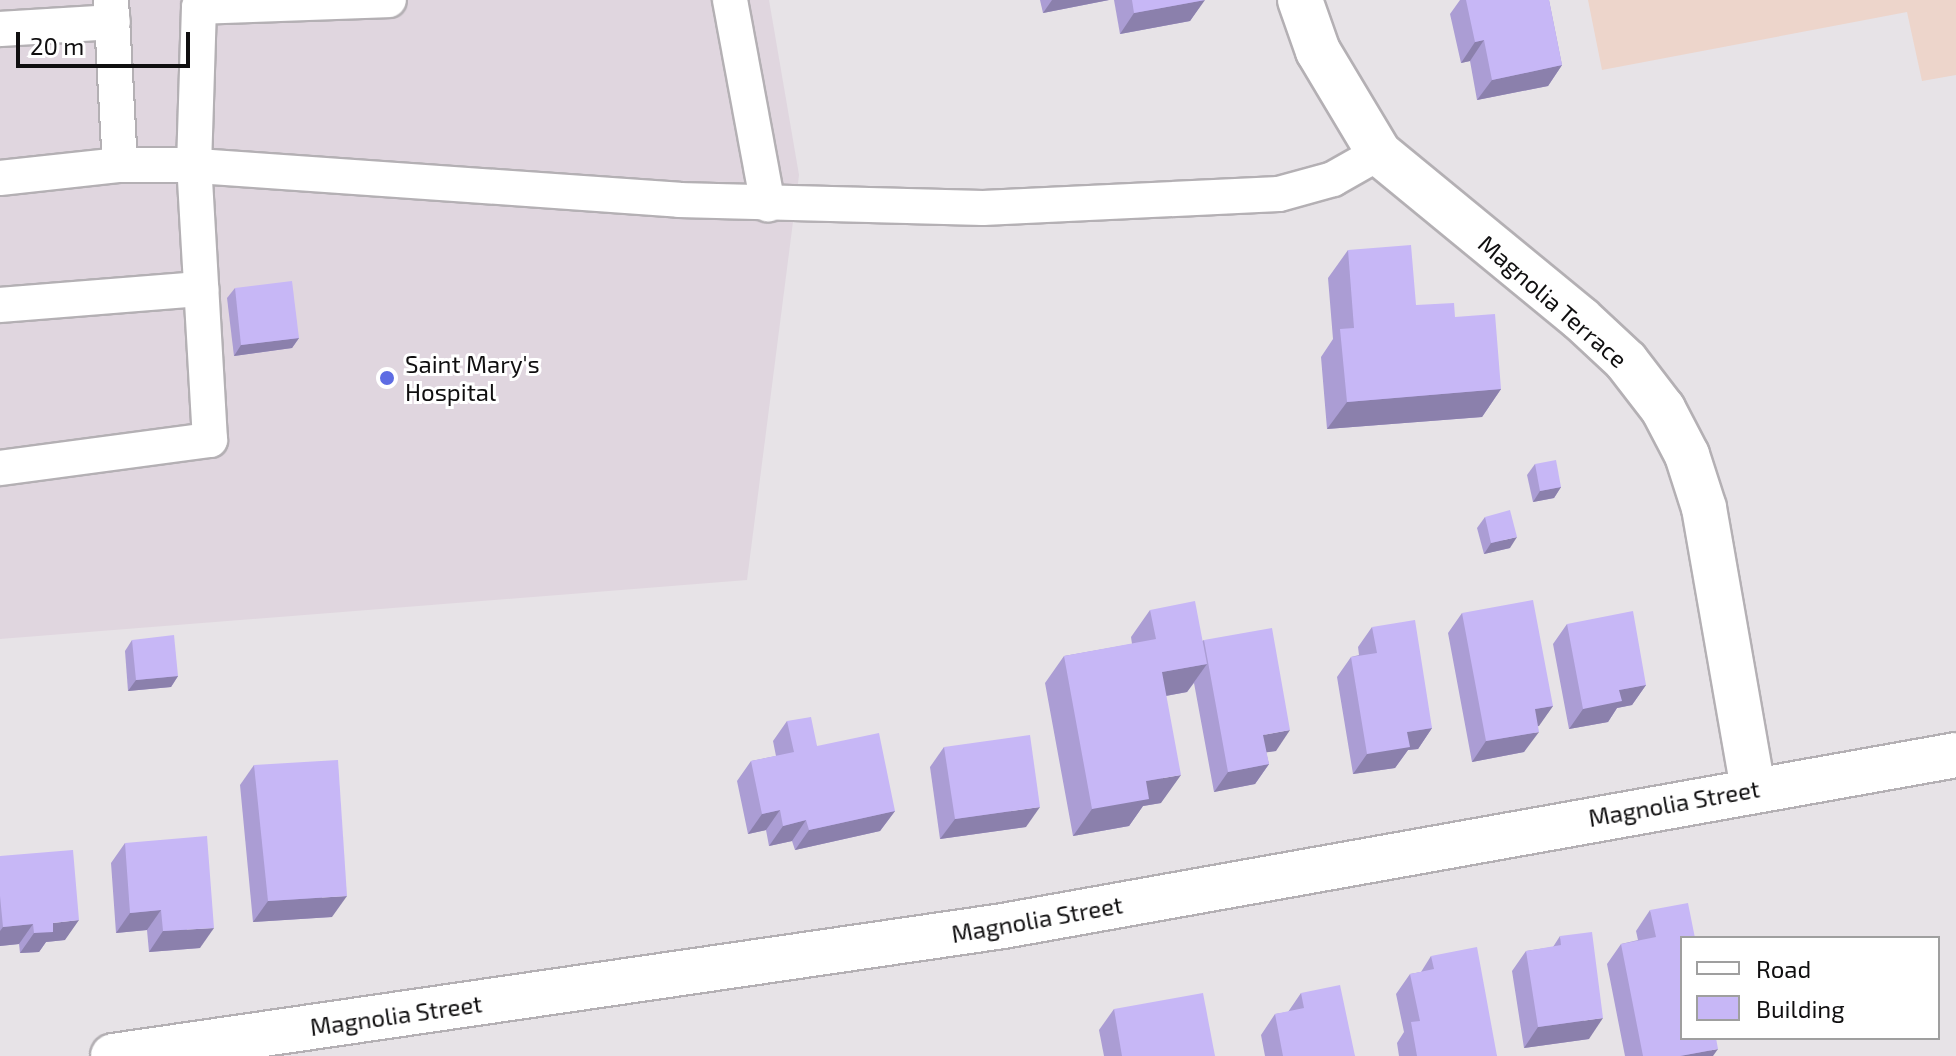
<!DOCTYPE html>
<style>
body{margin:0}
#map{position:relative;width:1956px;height:1056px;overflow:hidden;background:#e7e3e7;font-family:"Exo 2",sans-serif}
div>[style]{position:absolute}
.commercial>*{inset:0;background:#edd5cb}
.built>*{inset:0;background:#e0d6df}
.roads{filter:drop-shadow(2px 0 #b4b0b4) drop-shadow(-2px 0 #b4b0b4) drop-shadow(0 2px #b4b0b4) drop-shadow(0 -2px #b4b0b4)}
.service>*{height:34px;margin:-17px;padding:0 17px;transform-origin:17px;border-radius:17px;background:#fff}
.minor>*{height:44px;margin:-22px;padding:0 22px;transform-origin:22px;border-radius:22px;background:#fff}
.wall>*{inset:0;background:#ab9dd4}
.shaded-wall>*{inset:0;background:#8b80ac}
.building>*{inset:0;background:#c7b7f6}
.dots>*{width:22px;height:22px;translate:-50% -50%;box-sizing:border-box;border:4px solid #fff;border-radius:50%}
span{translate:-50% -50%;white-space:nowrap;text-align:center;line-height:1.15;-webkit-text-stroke:6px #fff;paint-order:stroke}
.street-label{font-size:24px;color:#100f10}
.poi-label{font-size:24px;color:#100f10}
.left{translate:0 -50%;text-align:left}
.legend{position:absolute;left:1680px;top:936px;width:260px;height:104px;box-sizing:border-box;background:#fff;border:2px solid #9f9f9f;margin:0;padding:10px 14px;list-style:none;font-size:24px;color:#100f10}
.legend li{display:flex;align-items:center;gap:16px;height:40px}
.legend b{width:40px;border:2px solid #9f9f9f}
.scale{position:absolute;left:16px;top:32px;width:174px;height:36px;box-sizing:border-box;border:4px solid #100f10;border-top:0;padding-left:10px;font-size:24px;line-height:28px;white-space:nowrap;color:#100f10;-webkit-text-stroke:6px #fff;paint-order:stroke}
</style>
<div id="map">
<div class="commercial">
<i style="clip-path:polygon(1588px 0,1956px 0,1956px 75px,1922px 81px,1907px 12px,1602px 70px)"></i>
</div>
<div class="built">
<i style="clip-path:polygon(0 0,769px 0,799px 175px,747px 580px,0 639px)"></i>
</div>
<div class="roads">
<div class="service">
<i style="left:111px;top:0;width:165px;rotate:86.9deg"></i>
<i style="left:730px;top:0;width:208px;rotate:79.5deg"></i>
<i style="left:0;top:29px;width:113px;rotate:-3.5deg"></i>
<i style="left:0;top:178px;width:121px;rotate:-6.2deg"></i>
<i style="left:120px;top:165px;width:63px"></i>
<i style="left:183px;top:165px;width:497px;rotate:4deg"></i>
<i style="left:679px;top:200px;width:304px;rotate:1.5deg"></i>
<i style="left:983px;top:208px;width:296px;rotate:-2.7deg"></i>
<i style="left:1279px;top:194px;width:56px;rotate:-15.5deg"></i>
<i style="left:1333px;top:179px;width:53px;rotate:-29.5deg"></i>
<i style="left:0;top:305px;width:202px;rotate:-4.6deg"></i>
<i style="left:0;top:468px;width:212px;rotate:-7.6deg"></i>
<i style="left:210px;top:440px;width:274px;rotate:-93.3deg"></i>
<i style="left:194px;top:166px;width:159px;rotate:-88.2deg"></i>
<i style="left:199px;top:7px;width:190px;rotate:-2.1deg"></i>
</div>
<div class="minor">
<i style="left:1300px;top:0;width:54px;rotate:70.6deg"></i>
<i style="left:1318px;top:51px;width:119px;rotate:59.1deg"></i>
<i style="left:1379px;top:153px;width:261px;rotate:39.4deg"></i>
<i style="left:1581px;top:319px;width:62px;rotate:43deg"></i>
<i style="left:1626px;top:361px;width:61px;rotate:52.4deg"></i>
<i style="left:1663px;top:409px;width:52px;rotate:62.4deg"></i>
<i style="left:1687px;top:455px;width:56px;rotate:72.2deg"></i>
<i style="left:1704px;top:508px;width:284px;rotate:80.1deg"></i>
<i style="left:113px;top:1056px;width:899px;rotate:-8.31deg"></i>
<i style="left:1003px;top:926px;width:968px;rotate:-10.17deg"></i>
</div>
</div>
<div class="wall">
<i style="clip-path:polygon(1040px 0,1109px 0,1043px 13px)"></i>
<i style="clip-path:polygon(1114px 0,1204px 0,1190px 21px,1120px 34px)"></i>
<i style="clip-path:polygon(1460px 0,1549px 0,1562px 65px,1548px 86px,1477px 100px,1470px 61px,1461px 63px,1450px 14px)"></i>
<i style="clip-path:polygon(1348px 250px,1416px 305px,1455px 317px,1501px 389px,1482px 417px,1327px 429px,1321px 357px,1333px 339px,1328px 278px)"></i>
<i style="clip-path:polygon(235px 288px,299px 338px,292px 348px,234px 356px,227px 298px)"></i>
<i style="clip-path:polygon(1535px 464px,1561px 487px,1554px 498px,1533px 502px,1527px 475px)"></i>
<i style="clip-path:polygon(1485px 517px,1510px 548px,1484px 554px,1477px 528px)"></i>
<i style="clip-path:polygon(1150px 610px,1202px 641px,1204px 640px,1276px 751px,1266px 752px,1269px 764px,1255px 784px,1214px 792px,1194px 683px,1187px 692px,1166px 696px,1161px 803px,1143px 806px,1129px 826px,1073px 836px,1045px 683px,1064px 656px,1132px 644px,1131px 637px)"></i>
<i style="clip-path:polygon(1462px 613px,1553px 706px,1538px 726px,1524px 752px,1472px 762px,1448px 633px)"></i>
<i style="clip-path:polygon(1567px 624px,1646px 685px,1632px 705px,1617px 708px,1608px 722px,1569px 729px,1553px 644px)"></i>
<i style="clip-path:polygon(1372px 627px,1432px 728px,1418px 749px,1408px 750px,1395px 768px,1353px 774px,1337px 677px,1351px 657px,1359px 655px,1358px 647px)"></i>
<i style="clip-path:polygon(132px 640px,178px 676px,171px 687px,128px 691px,125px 651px)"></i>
<i style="clip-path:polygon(787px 721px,895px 811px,880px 831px,795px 850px,792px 841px,769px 846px,766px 830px,748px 834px,737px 781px,751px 761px,776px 756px,773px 741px)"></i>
<i style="clip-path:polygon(944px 747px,1026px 827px,940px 839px,930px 767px)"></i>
<i style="clip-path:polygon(254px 765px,332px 917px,253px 922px,240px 785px)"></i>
<i style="clip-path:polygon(125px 843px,200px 948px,149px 952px,147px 930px,116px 933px,111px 863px)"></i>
<i style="clip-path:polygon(0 856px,65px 940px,46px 942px,39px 952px,20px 953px,19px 944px,0 946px)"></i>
<i style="clip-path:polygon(1650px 910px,1713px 1056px,1625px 1056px,1607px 964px,1621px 944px,1638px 940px,1636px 931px)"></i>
<i style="clip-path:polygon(1560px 936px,1589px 1039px,1524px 1048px,1512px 971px,1526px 951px,1553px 947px)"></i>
<i style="clip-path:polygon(1431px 956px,1497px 1056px,1399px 1056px,1397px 1043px,1404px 1032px,1396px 994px,1410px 974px,1421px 972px)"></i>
<i style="clip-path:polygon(1301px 993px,1355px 1056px,1265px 1056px,1261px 1035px,1275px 1014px,1288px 1012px)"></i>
<i style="clip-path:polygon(1114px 1009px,1215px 1056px,1104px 1056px,1099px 1030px)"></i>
</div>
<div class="shaded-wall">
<i style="clip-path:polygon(1052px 0,1109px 0,1043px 13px)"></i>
<i style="clip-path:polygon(1205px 0,1190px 21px,1120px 34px,1134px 13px)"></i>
<i style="clip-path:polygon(1484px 40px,1470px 61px,1461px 63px,1475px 42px)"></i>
<i style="clip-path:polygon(1562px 65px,1548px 86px,1477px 100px,1492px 80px)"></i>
<i style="clip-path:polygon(299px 338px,292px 348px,234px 356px,241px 345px)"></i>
<i style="clip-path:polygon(1501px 389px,1482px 417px,1327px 429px,1347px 402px)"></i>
<i style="clip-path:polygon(1561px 487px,1554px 498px,1533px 502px,1540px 491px)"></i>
<i style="clip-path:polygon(1517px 537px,1510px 548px,1484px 554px,1491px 543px)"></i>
<i style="clip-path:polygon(1207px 664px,1187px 692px,1143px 700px,1162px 672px)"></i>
<i style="clip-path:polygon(178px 676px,171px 687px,128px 691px,136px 680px)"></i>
<i style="clip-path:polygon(1646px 685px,1632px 705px,1617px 708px,1608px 722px,1569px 729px,1583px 709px,1619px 690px)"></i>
<i style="clip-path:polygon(1553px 706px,1539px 726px,1521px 730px,1535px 709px)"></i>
<i style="clip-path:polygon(1432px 728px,1418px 749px,1408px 750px,1395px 768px,1353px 774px,1367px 754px,1407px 732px)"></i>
<i style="clip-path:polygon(1290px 730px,1276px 751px,1248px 755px,1263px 735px)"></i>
<i style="clip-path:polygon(1539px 732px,1524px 752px,1472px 762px,1486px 741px)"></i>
<i style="clip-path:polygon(1269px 764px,1255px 784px,1214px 792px,1228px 772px)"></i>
<i style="clip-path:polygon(1181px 775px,1161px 803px,1143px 806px,1129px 826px,1073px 836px,1092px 809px,1146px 781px)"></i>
<i style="clip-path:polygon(1040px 807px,1026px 827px,940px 839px,955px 819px)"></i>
<i style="clip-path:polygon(780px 810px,766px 830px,748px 834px,762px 814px)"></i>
<i style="clip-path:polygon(895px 811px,880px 831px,795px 850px,809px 830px)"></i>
<i style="clip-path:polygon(806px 820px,792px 841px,769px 846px,783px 826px)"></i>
<i style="clip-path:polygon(347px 896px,332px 917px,253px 922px,268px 901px)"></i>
<i style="clip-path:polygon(161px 910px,147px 930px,116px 933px,130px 913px)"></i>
<i style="clip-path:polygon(79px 920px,65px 940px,46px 942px,39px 952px,20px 953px,34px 933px,53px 923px)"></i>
<i style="clip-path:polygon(33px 924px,19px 944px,0 946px,0 931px,3px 927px)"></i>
<i style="clip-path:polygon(214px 928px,200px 948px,149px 952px,163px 931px)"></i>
<i style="clip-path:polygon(1603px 1018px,1589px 1039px,1524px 1048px,1538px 1027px)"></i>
<i style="clip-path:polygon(1718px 1049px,1713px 1056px,1680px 1056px)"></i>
</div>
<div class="building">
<i style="clip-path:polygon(1132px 0,1205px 0,1134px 13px)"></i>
<i style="clip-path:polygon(1466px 0,1549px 0,1562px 65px,1492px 80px,1484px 40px,1475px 42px)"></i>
<i style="clip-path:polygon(1411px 245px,1416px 305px,1454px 303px,1455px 317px,1495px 314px,1501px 389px,1347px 402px,1340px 329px,1354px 328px,1348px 250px)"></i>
<i style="clip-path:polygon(292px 281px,299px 338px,241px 345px,235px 288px)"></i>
<i style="clip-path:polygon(1556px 460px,1561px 487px,1540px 491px,1535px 464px)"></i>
<i style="clip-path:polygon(1510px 510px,1517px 537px,1491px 543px,1485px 517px)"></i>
<i style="clip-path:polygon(1533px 600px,1553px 706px,1535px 709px,1539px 732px,1486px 741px,1462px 613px)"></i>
<i style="clip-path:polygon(1195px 601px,1207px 664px,1162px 672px,1181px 775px,1146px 781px,1149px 799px,1092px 809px,1064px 656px,1156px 639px,1150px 610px)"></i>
<i style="clip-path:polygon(1633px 611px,1646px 685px,1619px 690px,1622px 701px,1583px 709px,1567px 624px)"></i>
<i style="clip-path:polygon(1415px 620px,1432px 728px,1407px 732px,1410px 747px,1367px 754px,1351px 657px,1377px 653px,1372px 627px)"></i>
<i style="clip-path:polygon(1272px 628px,1290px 730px,1263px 735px,1269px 764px,1228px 772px,1204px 640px)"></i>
<i style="clip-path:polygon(174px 635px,178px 676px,136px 680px,132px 640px)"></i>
<i style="clip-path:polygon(811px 717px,817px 746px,879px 733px,895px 811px,809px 830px,806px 820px,783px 826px,780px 810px,762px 814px,751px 761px,794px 752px,787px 721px)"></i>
<i style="clip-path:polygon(1030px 735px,1040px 807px,955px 819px,944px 747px)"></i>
<i style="clip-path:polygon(338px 760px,347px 896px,268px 901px,254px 765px)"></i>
<i style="clip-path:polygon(207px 836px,214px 928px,163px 931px,161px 910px,130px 913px,125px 843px)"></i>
<i style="clip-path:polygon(73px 850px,79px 920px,53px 923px,53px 932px,34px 933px,33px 924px,3px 927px,0 896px,0 856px)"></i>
<i style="clip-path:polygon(1688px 903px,1695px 938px,1682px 938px,1682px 1038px,1716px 1038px,1718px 1049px,1680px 1056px,1643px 1056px,1621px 944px,1656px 937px,1650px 910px)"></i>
<i style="clip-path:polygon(1592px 932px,1603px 1018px,1538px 1027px,1526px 951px,1561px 945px,1560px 936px)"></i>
<i style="clip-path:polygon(1477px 947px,1497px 1056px,1417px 1056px,1411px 1022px,1420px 1021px,1410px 974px,1434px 969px,1431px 956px)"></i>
<i style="clip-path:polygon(1340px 985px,1355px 1056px,1283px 1056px,1275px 1014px,1304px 1008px,1301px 993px)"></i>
<i style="clip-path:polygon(1203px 993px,1215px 1056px,1122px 1056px,1114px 1009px)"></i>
</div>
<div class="dots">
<i style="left:387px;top:378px;background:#5e6ce3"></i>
</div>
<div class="street-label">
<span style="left:1553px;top:301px;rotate:41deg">Magnolia Terrace</span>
<span style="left:1674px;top:803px;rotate:-10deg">Magnolia Street</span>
<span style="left:1037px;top:919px;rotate:-10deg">Magnolia Street</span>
<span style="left:396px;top:1015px;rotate:-8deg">Magnolia Street</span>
</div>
<div class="poi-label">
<span class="left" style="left:405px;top:378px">Saint Mary's<br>Hospital</span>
</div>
<ul class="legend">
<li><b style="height:10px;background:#fff"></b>Road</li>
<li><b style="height:22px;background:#c7b7f6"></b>Building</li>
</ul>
<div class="scale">20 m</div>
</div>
